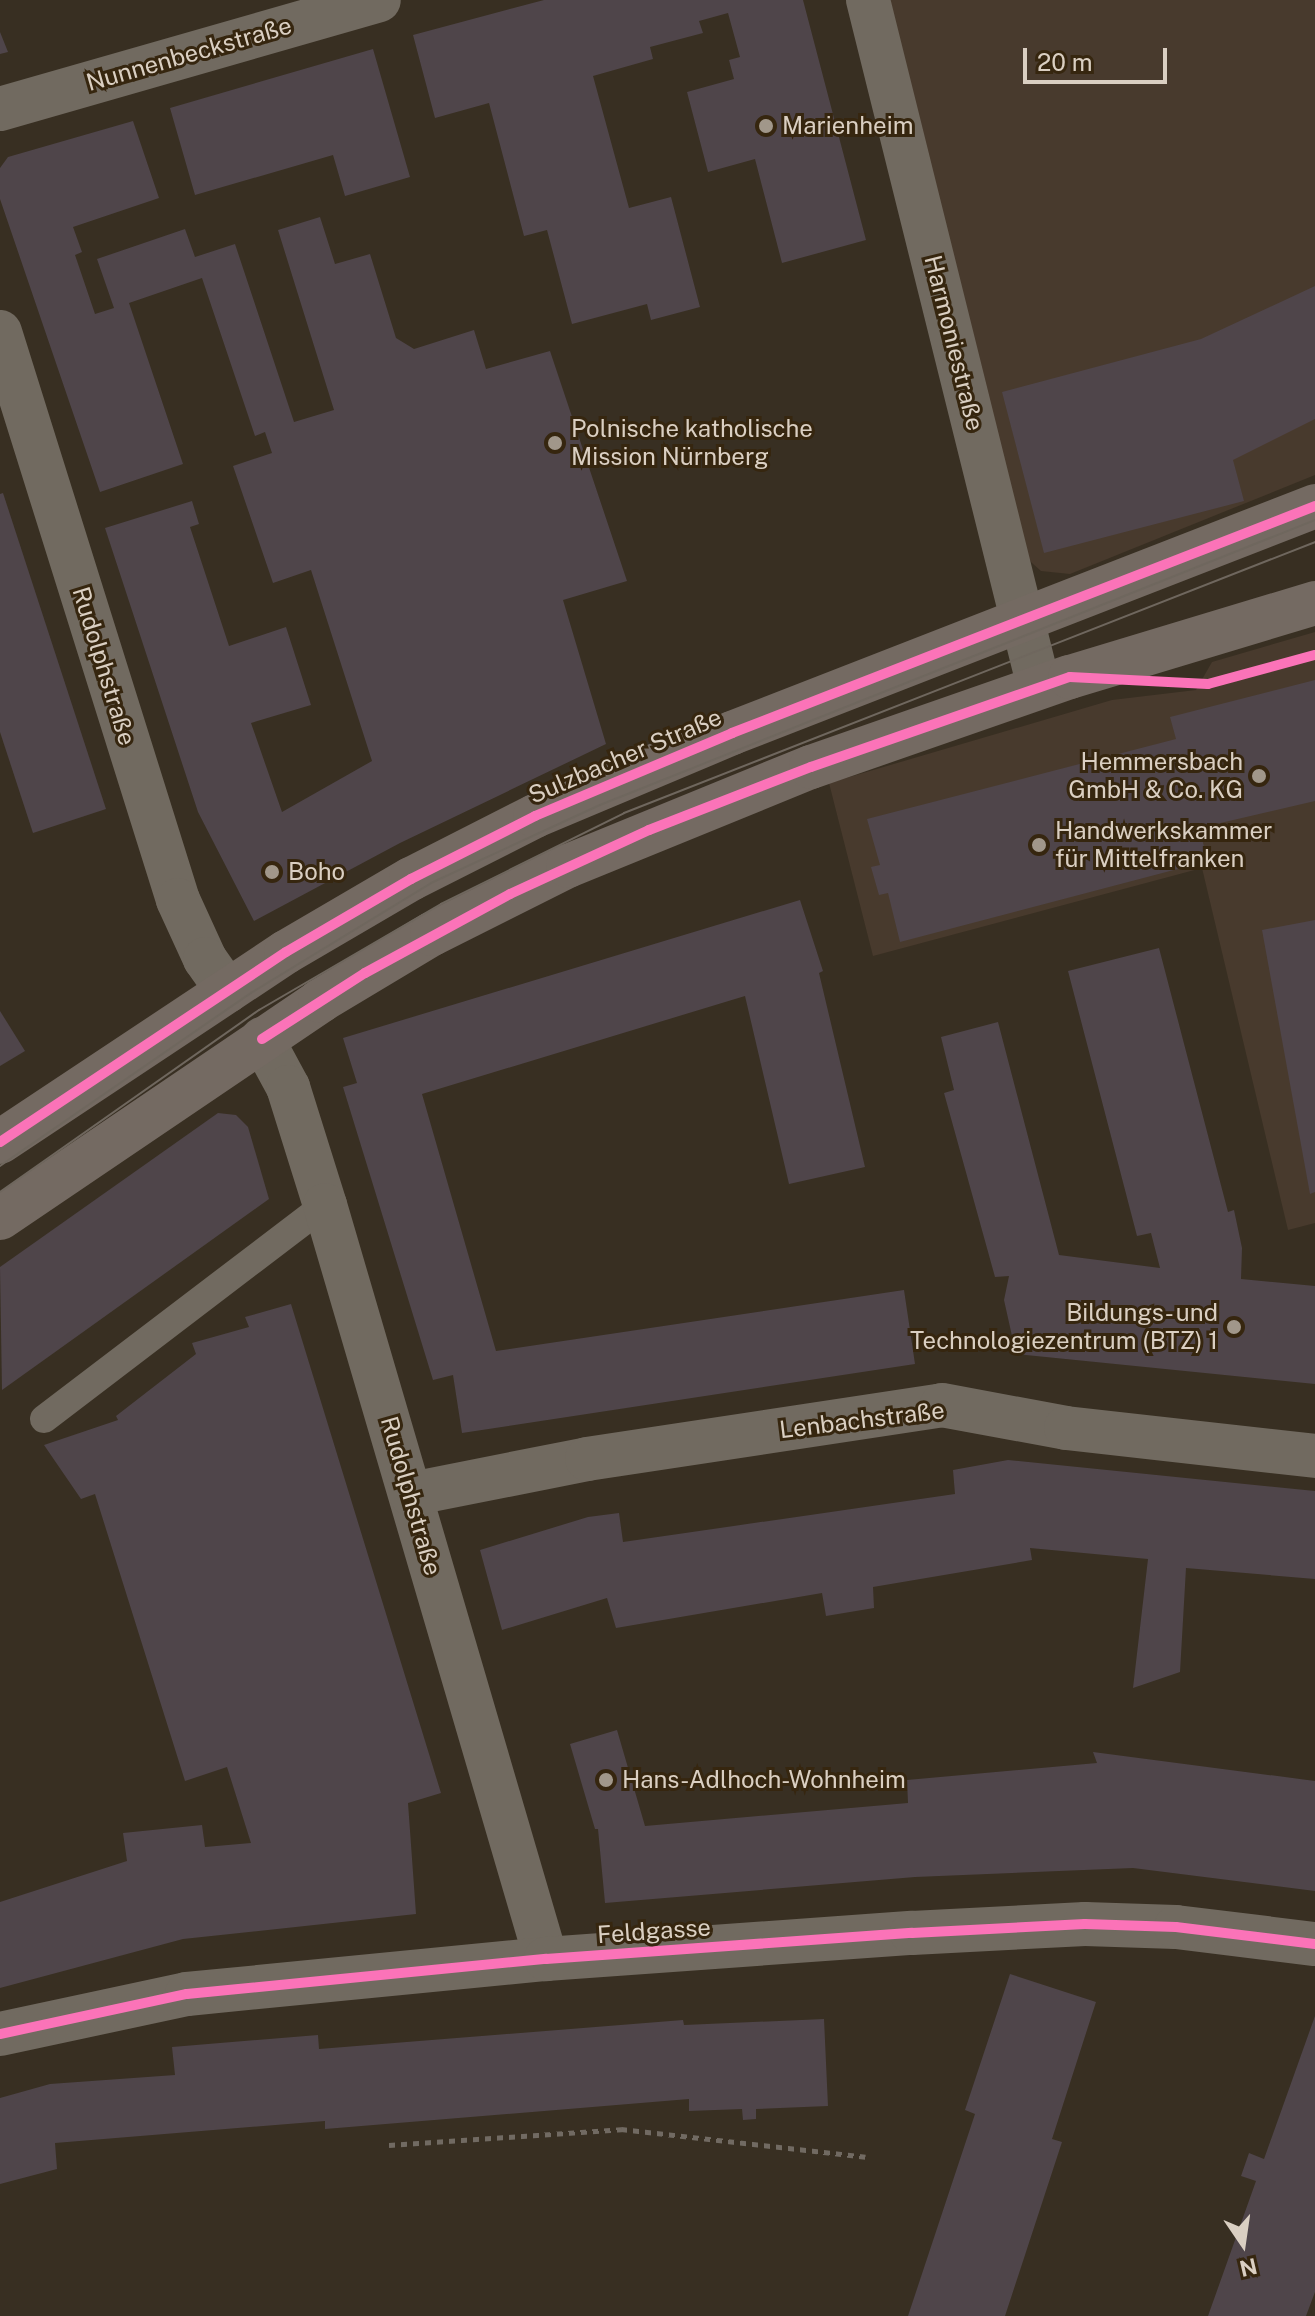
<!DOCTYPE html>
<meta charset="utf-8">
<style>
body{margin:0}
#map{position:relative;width:1315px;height:2316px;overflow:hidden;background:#382f22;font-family:"Public Sans",sans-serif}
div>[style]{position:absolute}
.commercial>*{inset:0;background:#483a2d}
.building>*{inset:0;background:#4f454a}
.path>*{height:5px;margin-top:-2.5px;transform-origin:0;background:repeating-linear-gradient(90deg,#716a62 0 6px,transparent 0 12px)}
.lane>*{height:28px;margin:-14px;padding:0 14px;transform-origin:14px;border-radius:14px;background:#716a60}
.street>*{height:44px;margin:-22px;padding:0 22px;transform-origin:22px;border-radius:22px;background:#716a60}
.secondary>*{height:44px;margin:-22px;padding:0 22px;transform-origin:22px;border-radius:22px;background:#746a62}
.tram>*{height:2px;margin:-1px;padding:0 1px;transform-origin:1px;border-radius:1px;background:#6f675e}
.cycleway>*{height:10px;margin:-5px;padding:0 5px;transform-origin:5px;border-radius:5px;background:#fb73b8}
.dots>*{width:22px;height:22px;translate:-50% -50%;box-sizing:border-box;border:4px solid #36260f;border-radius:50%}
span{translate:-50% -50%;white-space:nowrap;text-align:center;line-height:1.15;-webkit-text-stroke:6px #36260f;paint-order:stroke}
.street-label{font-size:24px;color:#dacfc2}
.poi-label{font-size:24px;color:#dacfc2}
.left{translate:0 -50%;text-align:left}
.right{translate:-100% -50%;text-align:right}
.north{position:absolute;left:1203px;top:2204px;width:80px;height:80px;-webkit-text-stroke:6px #36260f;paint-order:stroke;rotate:167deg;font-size:22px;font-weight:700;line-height:32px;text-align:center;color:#dacfc2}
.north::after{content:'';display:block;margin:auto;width:28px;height:36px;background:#dacfc2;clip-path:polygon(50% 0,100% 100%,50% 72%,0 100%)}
.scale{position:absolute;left:1023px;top:48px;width:144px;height:36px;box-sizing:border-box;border:4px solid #dacfc2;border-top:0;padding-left:10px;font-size:24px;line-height:28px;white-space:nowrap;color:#dacfc2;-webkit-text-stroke:6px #36260f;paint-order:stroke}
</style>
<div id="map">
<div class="commercial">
<i style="clip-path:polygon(890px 0,1315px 0,1315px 475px,1070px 574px,1041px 571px,1032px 563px,1026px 555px)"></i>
<i style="clip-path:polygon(1315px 632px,1315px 1223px,1288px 1230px,1202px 868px,873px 956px,829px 783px,1112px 700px,1196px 690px,1212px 662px)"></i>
</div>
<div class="building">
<i style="clip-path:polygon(544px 0,803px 0,866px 240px,782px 263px,755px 159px,708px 172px,687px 92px,734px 79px,729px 60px,740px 57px,728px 13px,699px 21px,703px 33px,650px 47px,653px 59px,593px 76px,629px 208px,671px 197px,700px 307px,651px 320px,647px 304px,572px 324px,547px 230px,524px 236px,489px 103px,435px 118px,413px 35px)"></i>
<i style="clip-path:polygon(0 32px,8px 52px,0 54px)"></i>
<i style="clip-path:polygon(373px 49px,410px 177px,345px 196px,333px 155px,195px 195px,170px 108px)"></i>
<i style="clip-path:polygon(133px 121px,159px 198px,73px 227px,82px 252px,75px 255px,95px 314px,114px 308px,97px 259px,185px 229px,195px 257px,235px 244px,294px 422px,334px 410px,278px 230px,320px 217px,335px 264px,370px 254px,396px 338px,414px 349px,474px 330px,486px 369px,550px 351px,627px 581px,563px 600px,606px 744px,400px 843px,254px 921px,198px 812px,105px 528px,192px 501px,199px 524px,190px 527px,229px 646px,286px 627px,311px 705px,251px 723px,282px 812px,372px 761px,311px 570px,273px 583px,233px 466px,272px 453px,265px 432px,255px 436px,202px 278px,129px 303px,183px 464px,100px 492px,0 199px,0 168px,8px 157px)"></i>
<i style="clip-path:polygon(1315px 286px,1315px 419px,1233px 460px,1244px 501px,1044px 553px,1002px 392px,1201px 339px)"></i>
<i style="clip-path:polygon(3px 493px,106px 809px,33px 833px,0 732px,0 494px)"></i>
<i style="clip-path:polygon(1315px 680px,1315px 801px,1199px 828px,1208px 861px,900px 942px,888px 893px,879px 895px,871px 867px,880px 865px,867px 819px,1176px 739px,1170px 717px)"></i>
<i style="clip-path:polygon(800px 900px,823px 971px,819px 973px,865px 1167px,789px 1184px,745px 996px,422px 1094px,496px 1351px,904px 1290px,915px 1364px,462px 1433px,453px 1375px,433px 1380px,343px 1087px,357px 1083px,343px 1038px)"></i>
<i style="clip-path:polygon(1315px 920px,1315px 1192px,1310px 1194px,1262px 930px)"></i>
<i style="clip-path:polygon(1159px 948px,1228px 1212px,1234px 1210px,1242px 1248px,1241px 1279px,1315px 1286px,1315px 1384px,1016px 1354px,1004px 1300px,1009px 1276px,995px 1277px,944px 1093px,954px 1090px,941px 1037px,998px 1022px,1059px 1255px,1160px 1268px,1151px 1233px,1137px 1236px,1068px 971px)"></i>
<i style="clip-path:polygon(0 1011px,25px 1051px,0 1066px)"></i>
<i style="clip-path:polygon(218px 1113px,236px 1115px,248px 1127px,269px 1199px,2px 1390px,0 1267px)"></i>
<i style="clip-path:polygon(291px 1304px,441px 1793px,408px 1803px,416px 1914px,183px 1939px,0 1988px,0 1902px,127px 1861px,123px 1833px,202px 1825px,205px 1847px,251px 1843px,227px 1767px,185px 1781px,95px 1494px,81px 1499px,44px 1445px,118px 1420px,116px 1416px,196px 1354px,192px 1343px,249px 1327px,245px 1317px)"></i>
<i style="clip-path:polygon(1008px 1460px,1315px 1491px,1315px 1579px,1186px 1568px,1180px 1672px,1133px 1688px,1148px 1559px,1030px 1548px,1032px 1560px,873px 1587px,874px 1608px,826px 1616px,822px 1593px,616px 1628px,607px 1598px,502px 1630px,480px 1550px,588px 1517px,619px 1513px,623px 1542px,955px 1494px,953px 1470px)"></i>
<i style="clip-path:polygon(617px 1730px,645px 1826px,908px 1803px,907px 1780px,1097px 1763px,1093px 1752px,1315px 1781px,1315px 1891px,1133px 1868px,915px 1877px,605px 1903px,598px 1829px,595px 1829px,570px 1744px)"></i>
<i style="clip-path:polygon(1010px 1974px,1096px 2002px,1052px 2139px,1062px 2142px,1005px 2316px,908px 2316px,975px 2114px,965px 2110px)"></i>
<i style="clip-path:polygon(1315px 2016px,1315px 2292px,1306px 2316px,1208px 2316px,1256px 2181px,1241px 2176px,1249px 2153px,1264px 2159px)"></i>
<i style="clip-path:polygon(824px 2019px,828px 2106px,756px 2109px,756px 2119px,743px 2120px,742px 2109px,689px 2111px,689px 2099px,325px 2129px,325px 2121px,55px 2143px,57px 2169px,0 2184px,0 2098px,50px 2084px,175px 2075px,172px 2047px,318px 2035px,319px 2049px,683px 2020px,684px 2025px)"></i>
</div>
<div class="path">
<i style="left:389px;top:2145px;width:233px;rotate:-3.9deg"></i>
<i style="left:621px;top:2129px;width:246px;rotate:6.5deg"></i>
</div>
<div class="lane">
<i style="left:44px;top:1419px;width:353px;rotate:-37.3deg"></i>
</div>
<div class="street">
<i style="left:868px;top:0;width:708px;rotate:76.02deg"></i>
<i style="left:0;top:109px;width:394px;rotate:-16deg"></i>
<i style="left:0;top:332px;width:595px;rotate:72.6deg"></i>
<i style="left:178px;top:900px;width:65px;rotate:65.4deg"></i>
<i style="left:205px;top:959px;width:39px;rotate:55deg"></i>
<i style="left:262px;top:1039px;width:55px;rotate:61.6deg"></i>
<i style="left:288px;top:1087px;width:124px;rotate:72.6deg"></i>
<i style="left:325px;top:1205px;width:786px;rotate:73.66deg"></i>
<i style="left:411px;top:1494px;width:179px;rotate:-11.2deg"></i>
<i style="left:587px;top:1459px;width:359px;rotate:-8.6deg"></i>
<i style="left:942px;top:1405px;width:126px;rotate:10.5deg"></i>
<i style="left:1066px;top:1428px;width:251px;rotate:6.4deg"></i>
<i style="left:0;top:2034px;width:191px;rotate:-12.1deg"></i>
<i style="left:187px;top:1994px;width:361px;rotate:-5.6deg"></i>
<i style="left:546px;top:1959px;width:367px;rotate:-4.1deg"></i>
<i style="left:912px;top:1933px;width:173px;rotate:-3deg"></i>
<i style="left:1085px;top:1924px;width:91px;rotate:1.9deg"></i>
<i style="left:1176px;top:1927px;width:140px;rotate:7deg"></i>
</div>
<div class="secondary">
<i style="left:0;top:1142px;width:343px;rotate:-33.6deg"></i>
<i style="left:286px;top:952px;width:145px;rotate:-30.3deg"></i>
<i style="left:411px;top:879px;width:139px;rotate:-26.9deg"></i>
<i style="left:535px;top:816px;width:214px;rotate:-22.8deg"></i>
<i style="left:732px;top:733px;width:626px;rotate:-21.27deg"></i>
<i style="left:0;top:1218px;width:387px;rotate:-34.1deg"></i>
<i style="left:320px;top:1001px;width:131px;rotate:-30.9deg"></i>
<i style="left:432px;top:934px;width:152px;rotate:-26.6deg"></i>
<i style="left:568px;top:866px;width:262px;rotate:-22.2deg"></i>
<i style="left:811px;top:767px;width:274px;rotate:-19.2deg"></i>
<i style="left:1070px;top:677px;width:256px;rotate:-16.8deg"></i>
</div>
<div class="tram">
<i style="left:0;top:1166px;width:305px;rotate:-34.6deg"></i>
<i style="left:251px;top:993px;width:211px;rotate:-31.4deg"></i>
<i style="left:431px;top:883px;width:186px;rotate:-24.8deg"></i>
<i style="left:600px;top:805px;width:770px;rotate:-21.73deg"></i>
<i style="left:0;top:1192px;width:317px;rotate:-35.1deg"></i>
<i style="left:259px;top:1010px;width:211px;rotate:-30.2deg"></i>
<i style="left:441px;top:904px;width:204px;rotate:-26.4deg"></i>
<i style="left:624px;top:813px;width:742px;rotate:-21.41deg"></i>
</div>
<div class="cycleway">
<i style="left:262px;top:1039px;width:122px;rotate:-32.7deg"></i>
<i style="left:365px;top:973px;width:165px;rotate:-28.6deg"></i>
<i style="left:510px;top:894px;width:153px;rotate:-24.7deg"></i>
<i style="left:649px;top:830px;width:174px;rotate:-21.3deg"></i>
<i style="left:811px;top:767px;width:274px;rotate:-19.2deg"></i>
<i style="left:1070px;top:677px;width:138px;rotate:2.9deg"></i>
<i style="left:1208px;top:684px;width:111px;rotate:-15.2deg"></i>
<i style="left:0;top:1142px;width:343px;rotate:-33.6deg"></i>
<i style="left:286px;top:952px;width:145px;rotate:-30.3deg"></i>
<i style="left:411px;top:879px;width:139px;rotate:-26.9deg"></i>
<i style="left:535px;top:816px;width:214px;rotate:-22.8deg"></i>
<i style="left:732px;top:733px;width:626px;rotate:-21.27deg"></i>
<i style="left:0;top:2034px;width:191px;rotate:-12.1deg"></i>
<i style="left:187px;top:1994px;width:361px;rotate:-5.6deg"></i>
<i style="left:546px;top:1959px;width:367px;rotate:-4.1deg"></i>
<i style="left:912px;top:1933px;width:173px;rotate:-3deg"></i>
<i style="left:1085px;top:1924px;width:91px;rotate:1.9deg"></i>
<i style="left:1176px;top:1927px;width:140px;rotate:7deg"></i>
</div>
<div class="dots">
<i style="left:766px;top:126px;background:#a1978a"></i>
<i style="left:555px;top:443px;background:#a1978a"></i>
<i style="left:1259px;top:776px;background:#a1978a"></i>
<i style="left:1039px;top:845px;background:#a1978a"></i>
<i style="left:272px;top:872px;background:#a1978a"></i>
<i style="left:1234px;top:1327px;background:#a1978a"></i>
<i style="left:606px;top:1780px;background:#a1978a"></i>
</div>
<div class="street-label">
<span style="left:189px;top:54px;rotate:-16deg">Nunnenbeckstraße</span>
<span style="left:954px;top:343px;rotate:76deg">Harmoniestraße</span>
<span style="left:104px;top:666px;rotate:73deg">Rudolphstraße</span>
<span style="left:625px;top:756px;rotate:-23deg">Sulzbacher Straße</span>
<span style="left:862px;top:1420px;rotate:-7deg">Lenbachstraße</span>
<span style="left:411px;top:1496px;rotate:74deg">Rudolphstraße</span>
<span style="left:654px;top:1931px;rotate:-4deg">Feldgasse</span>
</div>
<div class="poi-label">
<span class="left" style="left:782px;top:126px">Marienheim</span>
<span class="left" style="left:571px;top:443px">Polnische katholische<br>Mission Nürnberg</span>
<span class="right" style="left:1243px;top:776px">Hemmersbach<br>GmbH &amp; Co. KG</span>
<span class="left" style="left:1055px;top:845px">Handwerkskammer<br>für Mittelfranken</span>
<span class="left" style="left:288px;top:872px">Boho</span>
<span class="right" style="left:1218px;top:1327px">Bildungs- und<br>Technologiezentrum (BTZ) 1</span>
<span class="left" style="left:622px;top:1780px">Hans-Adlhoch-Wohnheim</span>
</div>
<div class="north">N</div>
<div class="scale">20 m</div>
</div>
